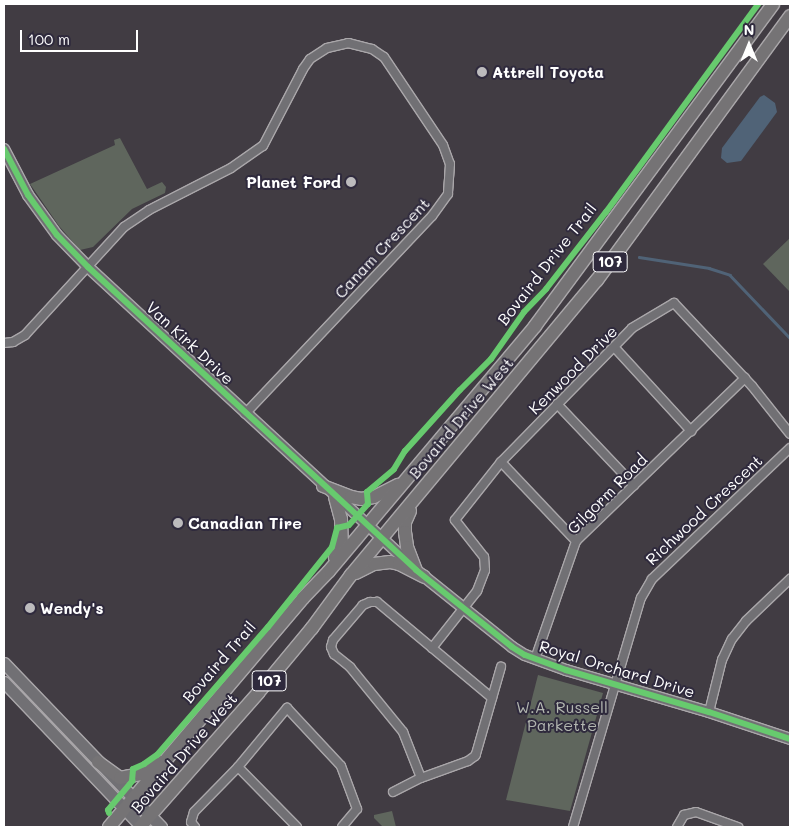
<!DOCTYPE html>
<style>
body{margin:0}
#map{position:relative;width:794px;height:831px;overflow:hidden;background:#413c43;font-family:Mali,sans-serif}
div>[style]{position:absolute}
.green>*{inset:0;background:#5f665d}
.water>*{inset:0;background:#506377}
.stream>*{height:2.5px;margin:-1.25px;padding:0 1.25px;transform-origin:1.25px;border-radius:1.25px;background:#506377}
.roads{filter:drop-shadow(1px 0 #aaa7aa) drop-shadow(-1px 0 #aaa7aa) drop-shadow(0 1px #aaa7aa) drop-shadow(0 -1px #aaa7aa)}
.minor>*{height:8px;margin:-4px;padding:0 4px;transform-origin:4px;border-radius:4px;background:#717074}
.tertiary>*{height:10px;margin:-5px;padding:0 5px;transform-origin:5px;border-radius:5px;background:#717074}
.secondary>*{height:11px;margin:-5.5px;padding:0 5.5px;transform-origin:5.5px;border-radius:5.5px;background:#717074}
.primary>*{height:12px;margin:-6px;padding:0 6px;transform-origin:6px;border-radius:6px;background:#757375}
.cycleway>*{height:6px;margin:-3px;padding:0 3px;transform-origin:3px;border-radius:3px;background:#67ca6e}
.dots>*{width:14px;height:14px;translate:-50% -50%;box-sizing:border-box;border:2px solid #2f2a3d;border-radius:50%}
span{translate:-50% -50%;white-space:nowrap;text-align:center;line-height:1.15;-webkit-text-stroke:4px #2f2a3d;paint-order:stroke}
.shield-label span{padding:1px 4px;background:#2f2a3d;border:1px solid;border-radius:4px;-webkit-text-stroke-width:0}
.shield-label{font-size:15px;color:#fff;font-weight:700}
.poi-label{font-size:16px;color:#fff;font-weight:700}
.left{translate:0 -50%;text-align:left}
.right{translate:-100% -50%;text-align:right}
.street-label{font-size:16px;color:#fff}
.park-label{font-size:16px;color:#b2b6b0}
.frame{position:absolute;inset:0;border:5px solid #fff;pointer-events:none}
.north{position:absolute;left:724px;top:20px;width:50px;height:50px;-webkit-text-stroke:4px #2f2a3d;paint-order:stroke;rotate:0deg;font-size:14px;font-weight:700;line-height:20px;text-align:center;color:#fff}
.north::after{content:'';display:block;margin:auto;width:18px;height:22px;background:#fff;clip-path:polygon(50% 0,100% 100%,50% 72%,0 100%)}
.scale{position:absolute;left:20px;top:30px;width:118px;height:22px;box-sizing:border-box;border:2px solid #fff;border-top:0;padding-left:6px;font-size:15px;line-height:18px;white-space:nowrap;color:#fff;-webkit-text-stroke:4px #2f2a3d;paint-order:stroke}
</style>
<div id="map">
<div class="green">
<i style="clip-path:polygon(120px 138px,147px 189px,162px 182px,166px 187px,165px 193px,132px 209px,93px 247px,80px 250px,59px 226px,30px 184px,115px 145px,114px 140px)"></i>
<i style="clip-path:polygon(790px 238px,790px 292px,763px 264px)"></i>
<i style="clip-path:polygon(538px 675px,603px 693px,570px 811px,506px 800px)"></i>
<i style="clip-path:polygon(392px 811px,396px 827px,383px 827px,374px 818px,374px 815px)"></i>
</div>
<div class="water">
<i style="clip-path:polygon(764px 95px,775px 103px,777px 112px,741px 161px,727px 163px,721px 158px,722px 148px,760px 97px)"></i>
</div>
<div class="stream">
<i style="left:639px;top:257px;width:71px;rotate:8.9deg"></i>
<i style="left:709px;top:268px;width:22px;rotate:18deg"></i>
<i style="left:730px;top:275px;width:87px;rotate:46.4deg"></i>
</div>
<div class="roads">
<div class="minor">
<i style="left:4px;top:343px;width:9px;rotate:-6deg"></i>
<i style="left:13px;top:342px;width:14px;rotate:-30deg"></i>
<i style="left:25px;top:335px;width:147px;rotate:-47.5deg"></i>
<i style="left:124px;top:227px;width:30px;rotate:-34deg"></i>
<i style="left:149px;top:210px;width:92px;rotate:-27.1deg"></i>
<i style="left:231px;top:168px;width:39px;rotate:-35deg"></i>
<i style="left:263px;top:146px;width:87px;rotate:-62.5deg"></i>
<i style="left:303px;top:69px;width:12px;rotate:-55deg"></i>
<i style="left:310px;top:59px;width:20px;rotate:-33deg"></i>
<i style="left:327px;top:48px;width:22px;rotate:-13deg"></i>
<i style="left:348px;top:43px;width:25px;rotate:14deg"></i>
<i style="left:372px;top:49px;width:14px;rotate:34deg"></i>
<i style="left:384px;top:57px;width:106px;rotate:56.2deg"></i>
<i style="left:443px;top:145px;width:20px;rotate:70deg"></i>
<i style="left:450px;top:164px;width:30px;rotate:94deg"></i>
<i style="left:448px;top:194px;width:27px;rotate:126deg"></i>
<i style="left:432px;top:216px;width:272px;rotate:133.4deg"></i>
<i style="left:615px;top:348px;width:113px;rotate:47.5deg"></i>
<i style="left:557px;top:404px;width:112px;rotate:46.5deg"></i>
<i style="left:501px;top:462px;width:109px;rotate:46.5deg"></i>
<i style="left:432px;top:648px;width:73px;rotate:-51.7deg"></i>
<i style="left:477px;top:591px;width:22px;rotate:-69deg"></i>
<i style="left:485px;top:570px;width:13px;rotate:-94deg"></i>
<i style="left:484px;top:557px;width:47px;rotate:-128.1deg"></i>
<i style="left:455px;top:520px;width:74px;rotate:-51.6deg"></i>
<i style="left:501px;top:462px;width:187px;rotate:-45.6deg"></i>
<i style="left:632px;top:328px;width:49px;rotate:-30.8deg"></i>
<i style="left:674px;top:303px;width:114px;rotate:46.8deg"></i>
<i style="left:752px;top:386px;width:61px;rotate:51.6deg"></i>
<i style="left:535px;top:659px;width:125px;rotate:-70.8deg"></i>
<i style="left:576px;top:541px;width:235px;rotate:-44deg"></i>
<i style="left:492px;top:698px;width:150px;rotate:-140.1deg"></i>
<i style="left:377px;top:602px;width:7px;rotate:180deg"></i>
<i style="left:370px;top:602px;width:8px;rotate:157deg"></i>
<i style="left:363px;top:605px;width:46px;rotate:130.6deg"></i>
<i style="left:333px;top:640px;width:7px;rotate:106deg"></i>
<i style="left:331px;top:647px;width:8px;rotate:67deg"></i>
<i style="left:334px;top:654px;width:21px;rotate:39deg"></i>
<i style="left:350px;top:667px;width:84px;rotate:50.8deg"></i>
<i style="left:403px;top:732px;width:49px;rotate:68.6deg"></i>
<i style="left:421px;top:778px;width:50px;rotate:-19.9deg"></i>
<i style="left:468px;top:761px;width:9px;rotate:-36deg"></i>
<i style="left:475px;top:756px;width:2px;rotate:-63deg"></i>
<i style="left:476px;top:754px;width:91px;rotate:-74deg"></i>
<i style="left:709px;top:712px;width:54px;rotate:-76deg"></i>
<i style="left:722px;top:660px;width:23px;rotate:-65deg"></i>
<i style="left:732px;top:639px;width:23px;rotate:-52deg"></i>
<i style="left:746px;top:621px;width:61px;rotate:-43.7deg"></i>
<i style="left:238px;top:767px;width:84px;rotate:45.5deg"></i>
<i style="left:393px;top:792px;width:31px;rotate:-27deg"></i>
<i style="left:195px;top:827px;width:6px;rotate:-129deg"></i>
<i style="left:191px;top:822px;width:10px;rotate:-73deg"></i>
<i style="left:194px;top:812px;width:63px;rotate:-45.6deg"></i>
<i style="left:238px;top:767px;width:77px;rotate:-50.3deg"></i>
<i style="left:287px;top:708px;width:79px;rotate:47deg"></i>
<i style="left:341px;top:766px;width:46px;rotate:69.6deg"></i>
<i style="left:357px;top:809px;width:23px;rotate:130deg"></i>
<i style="left:573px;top:827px;width:239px;rotate:-73.5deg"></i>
<i style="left:641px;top:598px;width:22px;rotate:-60deg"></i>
<i style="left:652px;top:579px;width:190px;rotate:-43.5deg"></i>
<i style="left:677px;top:827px;width:14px;rotate:-60deg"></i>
<i style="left:684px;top:815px;width:12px;rotate:-14deg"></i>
<i style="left:696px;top:812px;width:45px;rotate:19.7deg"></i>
</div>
<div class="tertiary">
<i style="left:4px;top:149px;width:52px;rotate:62.4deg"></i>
<i style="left:28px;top:195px;width:49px;rotate:54.1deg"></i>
<i style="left:57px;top:235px;width:45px;rotate:45.9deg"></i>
<i style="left:88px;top:267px;width:447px;rotate:42.7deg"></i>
<i style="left:416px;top:570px;width:123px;rotate:38.7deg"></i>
<i style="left:512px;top:647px;width:15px;rotate:32deg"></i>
<i style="left:525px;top:655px;width:44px;rotate:20.1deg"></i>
<i style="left:566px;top:670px;width:149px;rotate:16.4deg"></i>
<i style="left:709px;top:712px;width:85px;rotate:18.4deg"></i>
</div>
<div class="secondary">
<i style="left:4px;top:663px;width:227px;rotate:46.2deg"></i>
<i style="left:4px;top:682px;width:200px;rotate:46.4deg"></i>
</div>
<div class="primary">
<i style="left:323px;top:486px;width:30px;rotate:21deg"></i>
<i style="left:351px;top:497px;width:10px;rotate:11deg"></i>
<i style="left:361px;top:499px;width:13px;rotate:-9deg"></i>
<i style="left:374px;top:497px;width:27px;rotate:-27deg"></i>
<i style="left:335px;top:497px;width:23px;rotate:75deg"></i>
<i style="left:341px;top:519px;width:23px;rotate:88deg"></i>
<i style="left:342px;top:542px;width:17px;rotate:115deg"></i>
<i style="left:410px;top:511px;width:12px;rotate:114deg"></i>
<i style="left:405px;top:522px;width:10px;rotate:90deg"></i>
<i style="left:405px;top:532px;width:15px;rotate:82deg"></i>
<i style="left:407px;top:547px;width:25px;rotate:69deg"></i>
<i style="left:356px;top:573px;width:20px;rotate:-27deg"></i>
<i style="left:374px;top:564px;width:16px;rotate:-7deg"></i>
<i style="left:390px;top:562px;width:9px;rotate:13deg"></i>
<i style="left:399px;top:564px;width:28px;rotate:27deg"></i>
<i style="left:98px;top:762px;width:27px;rotate:36deg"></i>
<i style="left:120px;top:778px;width:21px;rotate:-11deg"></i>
<i style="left:141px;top:774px;width:24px;rotate:-30deg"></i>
<i style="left:109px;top:827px;width:300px;rotate:-49.7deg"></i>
<i style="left:303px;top:598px;width:37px;rotate:-46deg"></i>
<i style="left:329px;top:571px;width:320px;rotate:-49.9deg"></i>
<i style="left:535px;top:326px;width:400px;rotate:-53.5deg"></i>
<i style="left:140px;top:827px;width:179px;rotate:-48.6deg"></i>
<i style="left:258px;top:693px;width:85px;rotate:-50.3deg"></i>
<i style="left:312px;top:628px;width:66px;rotate:-53.7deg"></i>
<i style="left:351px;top:575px;width:384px;rotate:-50.2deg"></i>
<i style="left:597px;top:280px;width:327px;rotate:-53.8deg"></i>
</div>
</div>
<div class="cycleway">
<i style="left:4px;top:149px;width:52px;rotate:62.4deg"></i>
<i style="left:28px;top:195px;width:49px;rotate:54.1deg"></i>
<i style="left:57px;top:235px;width:45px;rotate:45.9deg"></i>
<i style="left:88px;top:267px;width:447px;rotate:42.7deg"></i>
<i style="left:416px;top:570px;width:123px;rotate:38.7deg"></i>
<i style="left:512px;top:647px;width:15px;rotate:32deg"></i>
<i style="left:525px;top:655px;width:44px;rotate:20.1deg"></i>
<i style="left:566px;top:670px;width:149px;rotate:16.4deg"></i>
<i style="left:709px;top:712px;width:85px;rotate:18.4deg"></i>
<i style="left:109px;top:813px;width:3px;rotate:-108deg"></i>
<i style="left:108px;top:810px;width:38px;rotate:-50deg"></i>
<i style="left:132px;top:781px;width:12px;rotate:-85deg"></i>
<i style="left:133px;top:769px;width:12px;rotate:-24deg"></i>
<i style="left:144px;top:764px;width:16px;rotate:-35deg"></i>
<i style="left:157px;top:755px;width:169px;rotate:-49.1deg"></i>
<i style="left:268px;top:627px;width:102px;rotate:-51.3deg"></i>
<i style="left:332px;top:547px;width:20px;rotate:-75deg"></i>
<i style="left:337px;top:528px;width:12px;rotate:-14deg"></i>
<i style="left:349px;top:525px;width:28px;rotate:-48deg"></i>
<i style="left:368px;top:504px;width:12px;rotate:-95deg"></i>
<i style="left:367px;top:492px;width:35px;rotate:-40deg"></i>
<i style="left:394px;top:469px;width:21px;rotate:-59deg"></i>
<i style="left:405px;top:451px;width:82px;rotate:-48deg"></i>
<i style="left:460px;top:390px;width:44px;rotate:-45deg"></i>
<i style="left:491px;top:359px;width:57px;rotate:-54.9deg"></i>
<i style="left:524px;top:312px;width:32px;rotate:-46deg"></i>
<i style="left:546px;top:289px;width:98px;rotate:-52.1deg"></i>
<i style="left:606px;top:212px;width:258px;rotate:-53.8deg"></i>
</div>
<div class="dots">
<i style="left:482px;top:72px;background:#bcbbbd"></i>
<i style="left:351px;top:182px;background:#bcbbbd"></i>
<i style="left:178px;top:523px;background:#bcbbbd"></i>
<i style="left:30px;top:608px;background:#bcbbbd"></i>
</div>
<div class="shield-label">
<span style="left:610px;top:262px">107</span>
<span style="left:269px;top:681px">107</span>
</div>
<div class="poi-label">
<span class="left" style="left:492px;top:72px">Attrell Toyota</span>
<span class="right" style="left:341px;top:182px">Planet Ford</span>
<span class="left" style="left:188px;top:523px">Canadian Tire</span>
<span class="left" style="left:40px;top:608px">Wendy's</span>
</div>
<div class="street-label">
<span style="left:382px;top:248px;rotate:-47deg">Canam Crescent</span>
<span style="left:547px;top:264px;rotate:-52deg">Bovaird Drive Trail</span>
<span style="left:190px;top:343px;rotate:43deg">Van Kirk Drive</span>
<span style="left:573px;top:370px;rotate:-45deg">Kenwood Drive</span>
<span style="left:461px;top:418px;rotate:-50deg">Bovaird Drive West</span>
<span style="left:607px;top:494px;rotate:-45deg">Gilgorm Road</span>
<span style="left:704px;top:510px;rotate:-43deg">Richwood Crescent</span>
<span style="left:219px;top:662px;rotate:-49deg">Bovaird Trail</span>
<span style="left:617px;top:669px;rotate:17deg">Royal Orchard Drive</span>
<span style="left:184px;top:753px;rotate:-49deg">Bovaird Drive West</span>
</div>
<div class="park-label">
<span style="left:562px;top:716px">W.A. Russell<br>Parkette</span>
</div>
<div class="frame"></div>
<div class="north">N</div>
<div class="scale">100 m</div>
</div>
